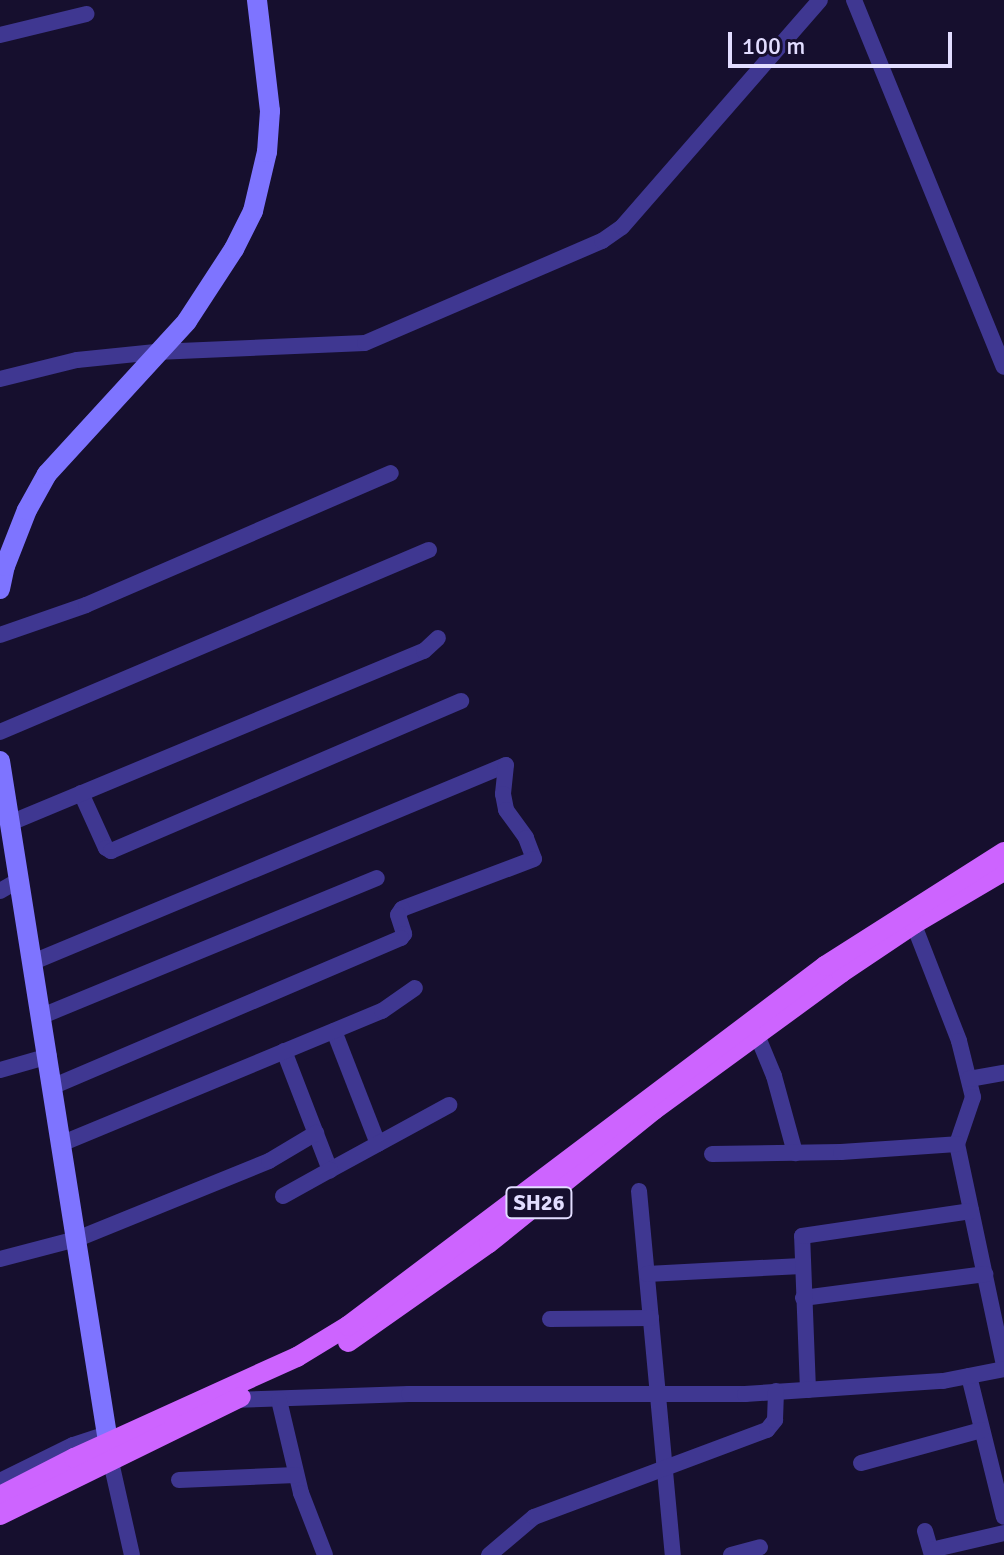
<!DOCTYPE html>
<style>
body{margin:0}
#map{position:relative;width:1004px;height:1555px;overflow:hidden;background:#160f2e;font-family:Signika,sans-serif}
div>[style]{position:absolute}
.street>*{height:16px;margin:-8px;padding:0 8px;transform-origin:8px;border-radius:8px;background:#3f3791}
.secondary>*{height:20px;margin:-10px;padding:0 10px;transform-origin:10px;border-radius:10px;background:#7e74ff}
.primary>*{height:20px;margin:-10px;padding:0 10px;transform-origin:10px;border-radius:10px;background:#cd64ff}
span{translate:-50% -50%;white-space:nowrap;text-align:center;line-height:1.15;-webkit-text-stroke:8px #160f2e;paint-order:stroke}
.shield-label span{padding:2px 6px;background:#160f2e;border:2px solid;border-radius:6px;-webkit-text-stroke-width:0}
.shield-label{font-size:22px;color:#e2ddff;font-weight:700}
.scale{position:absolute;left:728px;top:32px;width:224px;height:36px;box-sizing:border-box;border:4px solid #e2ddff;border-top:0;padding-left:10px;font-size:24px;line-height:28px;white-space:nowrap;color:#e2ddff;-webkit-text-stroke:6px #160f2e;paint-order:stroke}
</style>
<div id="map">
<div class="street">
<i style="left:854px;top:0;width:396px;rotate:67.8deg"></i>
<i style="left:0;top:35px;width:89px;rotate:-13.7deg"></i>
<i style="left:0;top:379px;width:79px;rotate:-13.9deg"></i>
<i style="left:77px;top:360px;width:79px;rotate:-5.8deg"></i>
<i style="left:156px;top:352px;width:209px;rotate:-2.5deg"></i>
<i style="left:365px;top:343px;width:258px;rotate:-23.3deg"></i>
<i style="left:602px;top:241px;width:24px;rotate:-35deg"></i>
<i style="left:622px;top:227px;width:301px;rotate:-48.9deg"></i>
<i style="left:0;top:635px;width:91px;rotate:-19.2deg"></i>
<i style="left:86px;top:605px;width:332px;rotate:-23.4deg"></i>
<i style="left:0;top:732px;width:466px;rotate:-23deg"></i>
<i style="left:81px;top:793px;width:60px;rotate:65.6deg"></i>
<i style="left:106px;top:848px;width:6px;rotate:31deg"></i>
<i style="left:111px;top:851px;width:381px;rotate:-23.2deg"></i>
<i style="left:10px;top:823px;width:448px;rotate:-22.6deg"></i>
<i style="left:424px;top:651px;width:19px;rotate:-43deg"></i>
<i style="left:0;top:891px;width:22px;rotate:-30deg"></i>
<i style="left:910px;top:915px;width:135px;rotate:68.7deg"></i>
<i style="left:959px;top:1041px;width:58px;rotate:76deg"></i>
<i style="left:973px;top:1097px;width:50px;rotate:108.8deg"></i>
<i style="left:957px;top:1144px;width:226px;rotate:78deg"></i>
<i style="left:33px;top:962px;width:512px;rotate:-22.61deg"></i>
<i style="left:506px;top:765px;width:29px;rotate:96deg"></i>
<i style="left:503px;top:794px;width:16px;rotate:79deg"></i>
<i style="left:506px;top:810px;width:34px;rotate:54deg"></i>
<i style="left:526px;top:838px;width:22px;rotate:69deg"></i>
<i style="left:534px;top:859px;width:141px;rotate:159.3deg"></i>
<i style="left:402px;top:909px;width:7px;rotate:124deg"></i>
<i style="left:398px;top:915px;width:20px;rotate:72deg"></i>
<i style="left:404px;top:934px;width:5px;rotate:127deg"></i>
<i style="left:401px;top:938px;width:377px;rotate:156.9deg"></i>
<i style="left:42px;top:1016px;width:362px;rotate:-22.4deg"></i>
<i style="left:334px;top:1031px;width:121px;rotate:68.7deg"></i>
<i style="left:757px;top:1035px;width:44px;rotate:67.5deg"></i>
<i style="left:774px;top:1076px;width:80px;rotate:74.7deg"></i>
<i style="left:284px;top:1051px;width:128px;rotate:68.9deg"></i>
<i style="left:330px;top:1170px;width:136px;rotate:-28.6deg"></i>
<i style="left:0;top:1070px;width:51px;rotate:-15.9deg"></i>
<i style="left:969px;top:1079px;width:36px;rotate:-10deg"></i>
<i style="left:63px;top:1143px;width:345px;rotate:-22.5deg"></i>
<i style="left:382px;top:1011px;width:40px;rotate:-34.9deg"></i>
<i style="left:712px;top:1154px;width:129px;rotate:-0.9deg"></i>
<i style="left:841px;top:1152px;width:116px;rotate:-3.9deg"></i>
<i style="left:639px;top:1191px;width:366px;rotate:84.7deg"></i>
<i style="left:283px;top:1196px;width:54px;rotate:-29deg"></i>
<i style="left:0;top:1259px;width:80px;rotate:-14.6deg"></i>
<i style="left:77px;top:1239px;width:207px;rotate:-22.1deg"></i>
<i style="left:269px;top:1161px;width:55px;rotate:-30.8deg"></i>
<i style="left:647px;top:1274px;width:155px;rotate:-3deg"></i>
<i style="left:803px;top:1298px;width:184px;rotate:-7.5deg"></i>
<i style="left:550px;top:1319px;width:101px;rotate:-0.6deg"></i>
<i style="left:969px;top:1376px;width:145px;rotate:76.1deg"></i>
<i style="left:808px;top:1390px;width:154px;rotate:-92.2deg"></i>
<i style="left:802px;top:1236px;width:171px;rotate:-8.4deg"></i>
<i style="left:231px;top:1400px;width:178px;rotate:-1.9deg"></i>
<i style="left:409px;top:1394px;width:336px"></i>
<i style="left:745px;top:1394px;width:198px;rotate:-3.8deg"></i>
<i style="left:943px;top:1381px;width:62px;rotate:-11.1deg"></i>
<i style="left:279px;top:1400px;width:96px;rotate:76.7deg"></i>
<i style="left:301px;top:1493px;width:66px;rotate:68.8deg"></i>
<i style="left:111px;top:1462px;width:95px;rotate:77.3deg"></i>
<i style="left:861px;top:1463px;width:125px;rotate:-15.3deg"></i>
<i style="left:179px;top:1480px;width:117px;rotate:-2.4deg"></i>
<i style="left:0;top:1481px;width:81px;rotate:-26.3deg"></i>
<i style="left:73px;top:1445px;width:36px;rotate:-18deg"></i>
<i style="left:925px;top:1531px;width:25px;rotate:74deg"></i>
<i style="left:931px;top:1550px;width:75px;rotate:-13.1deg"></i>
<i style="left:489px;top:1555px;width:59px;rotate:-40.2deg"></i>
<i style="left:534px;top:1517px;width:249px;rotate:-20.5deg"></i>
<i style="left:767px;top:1430px;width:13px;rotate:-51deg"></i>
<i style="left:775px;top:1420px;width:29px;rotate:-88deg"></i>
<i style="left:731px;top:1555px;width:30px;rotate:-15deg"></i>
</div>
<div class="secondary">
<i style="left:0;top:589px;width:24px;rotate:-78deg"></i>
<i style="left:5px;top:566px;width:60px;rotate:-68.6deg"></i>
<i style="left:27px;top:510px;width:41px;rotate:-60.9deg"></i>
<i style="left:47px;top:474px;width:207px;rotate:-47.5deg"></i>
<i style="left:187px;top:321px;width:86px;rotate:-56.9deg"></i>
<i style="left:234px;top:249px;width:42px;rotate:-63.4deg"></i>
<i style="left:253px;top:211px;width:61px;rotate:-76.7deg"></i>
<i style="left:267px;top:152px;width:41px;rotate:-85.8deg"></i>
<i style="left:270px;top:111px;width:112px;rotate:-96.7deg"></i>
<i style="left:0;top:761px;width:708px;rotate:80.98deg"></i>
</div>
<div class="primary">
<i style="left:348px;top:1342px;width:172px;rotate:-35.1deg"></i>
<i style="left:489px;top:1243px;width:212px;rotate:-38.9deg"></i>
<i style="left:654px;top:1110px;width:232px;rotate:-36.2deg"></i>
<i style="left:841px;top:973px;width:88px;rotate:-33.9deg"></i>
<i style="left:914px;top:924px;width:104px;rotate:-30.5deg"></i>
<i style="left:0;top:1496px;width:83px;rotate:-27.2deg"></i>
<i style="left:74px;top:1458px;width:245px;rotate:-24.4deg"></i>
<i style="left:297px;top:1357px;width:60px;rotate:-31.3deg"></i>
<i style="left:348px;top:1326px;width:598px;rotate:-37.04deg"></i>
<i style="left:825px;top:966px;width:212px;rotate:-32.5deg"></i>
<i style="left:0;top:1515px;width:268px;rotate:-26.1deg"></i>
</div>
<div class="shield-label">
<span style="left:539px;top:1203px">SH26</span>
</div>
<div class="scale">100 m</div>
</div>
